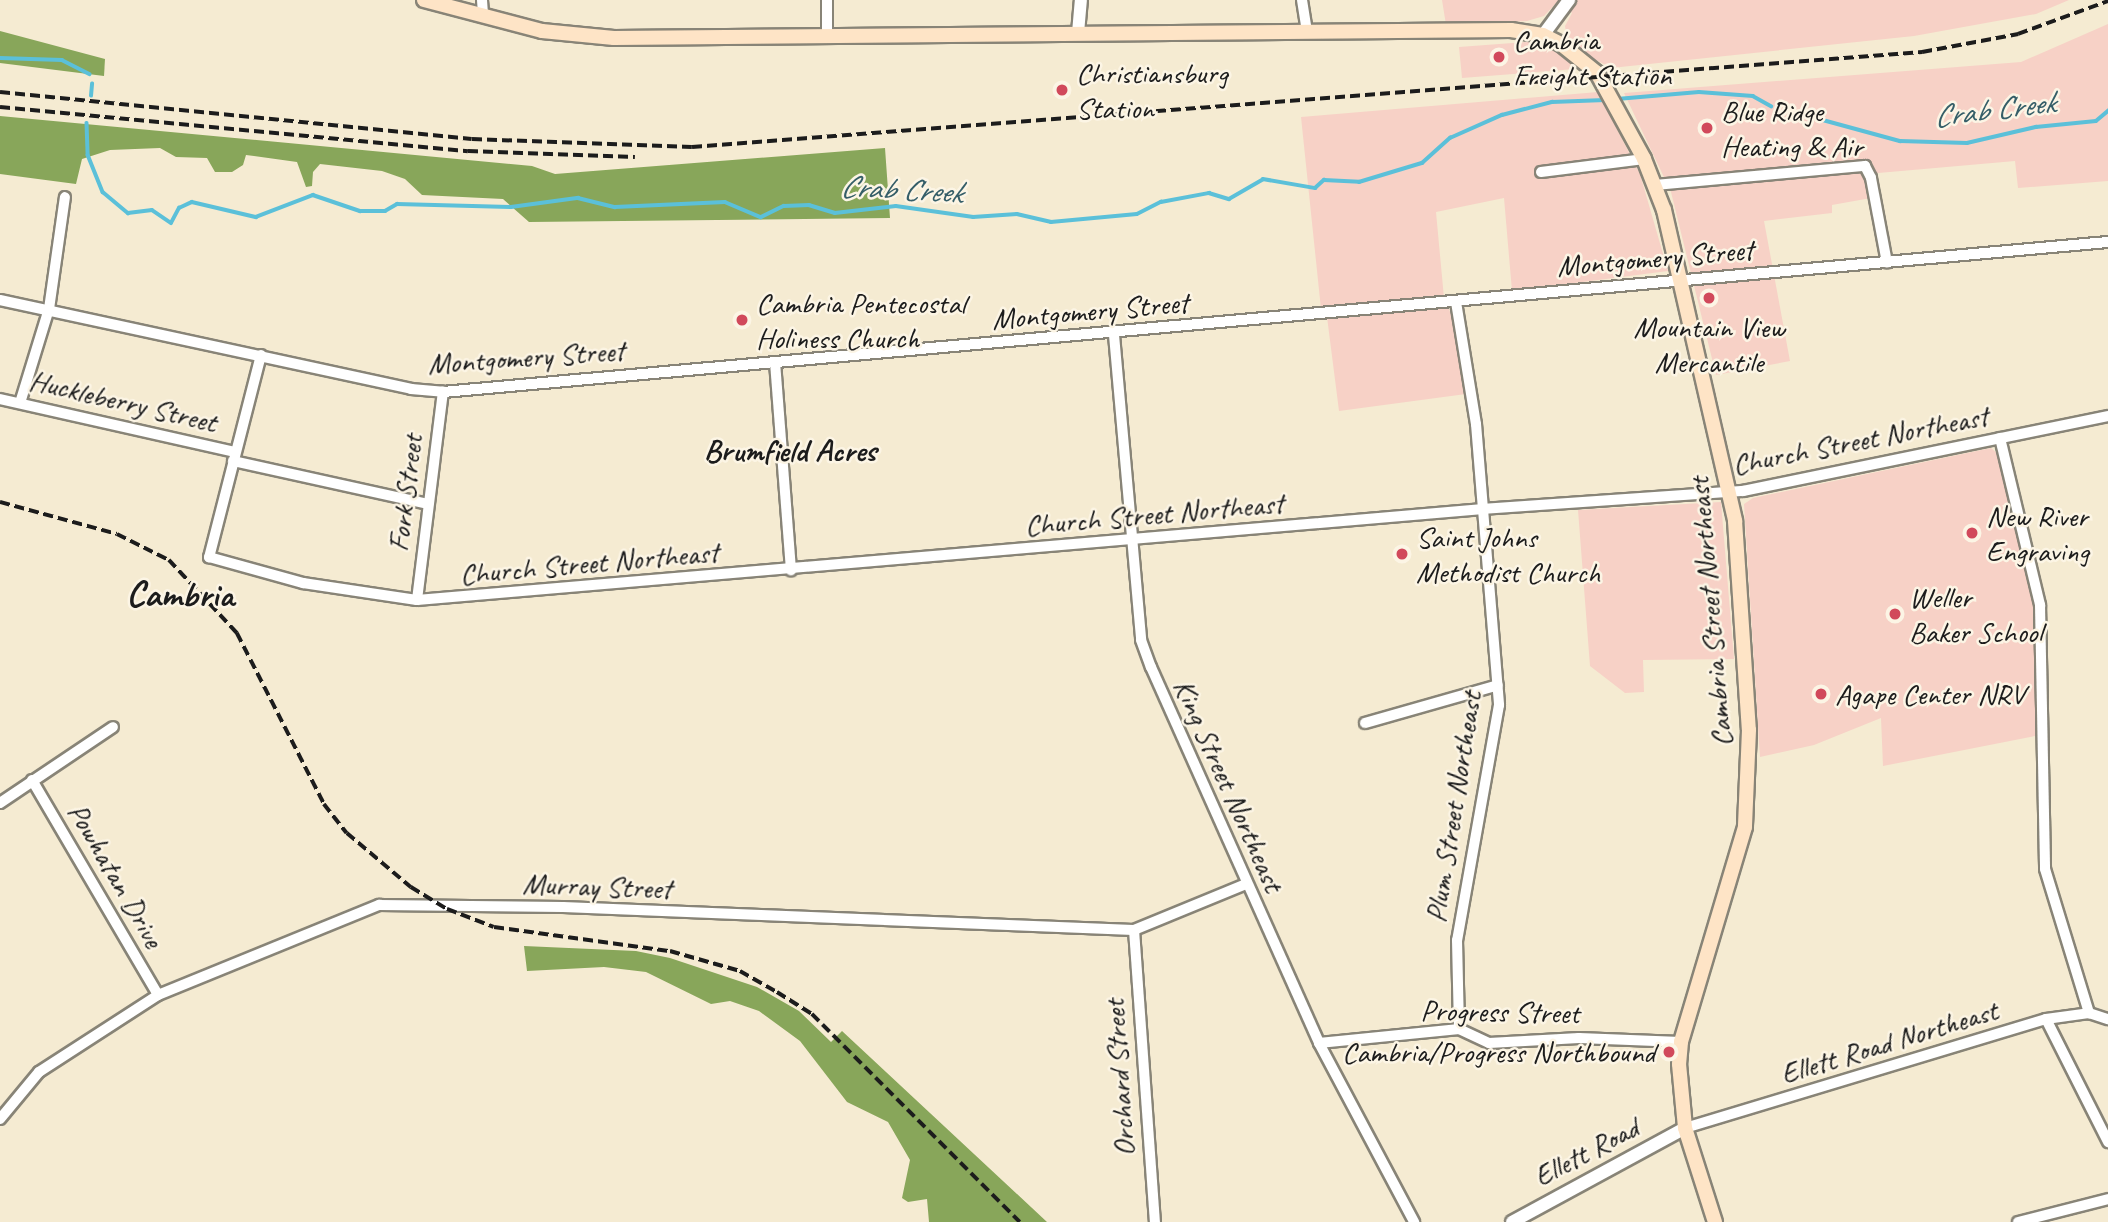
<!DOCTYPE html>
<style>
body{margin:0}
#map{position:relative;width:2108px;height:1222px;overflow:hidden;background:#f5ebd2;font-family:Caveat,sans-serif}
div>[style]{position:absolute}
.built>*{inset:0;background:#f7d1c6}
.forest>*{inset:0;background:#88a65a}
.stream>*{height:3.5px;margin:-1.75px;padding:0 1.75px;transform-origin:1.75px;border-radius:1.75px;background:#5bc0d9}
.roads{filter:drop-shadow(2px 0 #888477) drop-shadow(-2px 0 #888477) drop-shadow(0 2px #888477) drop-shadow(0 -2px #888477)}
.minor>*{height:10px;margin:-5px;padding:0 5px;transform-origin:5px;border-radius:5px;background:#fff}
.tertiary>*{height:12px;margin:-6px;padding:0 6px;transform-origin:6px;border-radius:6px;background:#fff}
.secondary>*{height:14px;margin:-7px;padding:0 7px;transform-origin:7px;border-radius:7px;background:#fee4c6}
.rail>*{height:3.5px;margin-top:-1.75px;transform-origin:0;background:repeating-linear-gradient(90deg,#1c1c1c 0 10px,transparent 0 15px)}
.dots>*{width:19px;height:19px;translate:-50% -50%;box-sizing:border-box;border:4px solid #fcf5e5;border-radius:50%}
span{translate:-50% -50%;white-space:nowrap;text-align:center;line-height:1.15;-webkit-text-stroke:5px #fcf5e5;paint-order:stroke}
.poi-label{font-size:30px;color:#1c1c1c}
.left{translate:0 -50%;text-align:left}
.right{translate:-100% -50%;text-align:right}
.street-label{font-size:30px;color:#1c1c1c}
.water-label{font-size:32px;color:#355e68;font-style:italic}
.neighbourhood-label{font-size:32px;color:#1c1c1c;font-weight:700}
.district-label{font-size:37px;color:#1c1c1c;font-weight:700}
</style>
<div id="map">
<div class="built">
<i style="clip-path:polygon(1442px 0,2069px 0,2036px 14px,1914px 36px,1611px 68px,1587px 55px,1575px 69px,1462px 78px,1459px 47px,1567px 39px,1565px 26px,1572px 13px,1558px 1px,1544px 16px,1527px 21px,1446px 25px)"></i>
<i style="clip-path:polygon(2108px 24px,2108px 181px,2018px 188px,2015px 161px,1867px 174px,1871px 198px,1832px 205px,1832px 213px,1764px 221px,1790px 361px,1716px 375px,1671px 192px,1624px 93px,2021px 62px)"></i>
<i style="clip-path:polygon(1598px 92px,1640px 174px,1668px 271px,1512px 291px,1504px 198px,1436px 212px,1444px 298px,1454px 321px,1466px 394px,1339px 411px,1326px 309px,1321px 309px,1301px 117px)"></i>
<i style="clip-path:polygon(1991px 448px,1999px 455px,2037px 605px,2040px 735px,1883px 766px,1881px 718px,1814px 745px,1760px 757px,1744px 504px,1753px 498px)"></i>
<i style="clip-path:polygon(1721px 502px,1734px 659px,1643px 660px,1644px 692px,1625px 693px,1590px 666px,1578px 510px)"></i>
</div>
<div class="forest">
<i style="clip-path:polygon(0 31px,105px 59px,104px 76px,0 63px)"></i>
<i style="clip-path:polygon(0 116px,532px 166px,555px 174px,885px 148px,890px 218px,529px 222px,503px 199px,422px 195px,405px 179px,382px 171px,320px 164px,313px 172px,312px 186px,306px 187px,297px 162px,246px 155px,243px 165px,232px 172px,215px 172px,207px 158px,176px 157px,160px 148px,110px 150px,82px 159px,76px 184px,0 174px)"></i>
<i style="clip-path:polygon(524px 946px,636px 951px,670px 958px,757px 987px,799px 1011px,831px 1042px,842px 1031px,1047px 1222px,929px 1222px,927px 1199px,908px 1202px,902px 1198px,910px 1160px,888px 1122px,847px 1102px,800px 1041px,759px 1011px,730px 1001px,711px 1004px,646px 972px,604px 967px,527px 971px)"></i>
</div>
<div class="stream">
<i style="left:0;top:58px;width:62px;rotate:1.8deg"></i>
<i style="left:62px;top:60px;width:31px;rotate:27deg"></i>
<i style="left:91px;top:96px;width:12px;rotate:-85deg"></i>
<i style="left:1617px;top:99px;width:82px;rotate:-4.9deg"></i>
<i style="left:1699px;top:92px;width:54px;rotate:4.2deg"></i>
<i style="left:1753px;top:96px;width:21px;rotate:29deg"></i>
<i style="left:1801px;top:114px;width:103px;rotate:15.3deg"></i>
<i style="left:1900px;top:141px;width:67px;rotate:1.7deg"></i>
<i style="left:1967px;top:143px;width:71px;rotate:-13.1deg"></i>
<i style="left:2036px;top:127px;width:60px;rotate:-5.7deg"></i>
<i style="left:2096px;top:121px;width:16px;rotate:-40deg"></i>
<i style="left:87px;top:123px;width:32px;rotate:88deg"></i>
<i style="left:88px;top:155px;width:40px;rotate:68deg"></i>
<i style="left:103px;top:192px;width:33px;rotate:40deg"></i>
<i style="left:128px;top:213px;width:24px;rotate:-7deg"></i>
<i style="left:152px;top:210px;width:23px;rotate:34deg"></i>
<i style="left:171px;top:223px;width:17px;rotate:-62deg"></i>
<i style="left:179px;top:208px;width:14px;rotate:-25deg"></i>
<i style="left:192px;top:202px;width:66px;rotate:13.2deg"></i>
<i style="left:256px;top:217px;width:61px;rotate:-21.1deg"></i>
<i style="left:313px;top:195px;width:50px;rotate:18.8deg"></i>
<i style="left:360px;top:211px;width:25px"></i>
<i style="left:385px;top:211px;width:14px;rotate:-30deg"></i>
<i style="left:397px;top:204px;width:114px;rotate:1.5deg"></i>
<i style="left:511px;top:207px;width:68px;rotate:-7.7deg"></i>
<i style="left:578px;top:198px;width:38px;rotate:14deg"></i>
<i style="left:615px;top:207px;width:110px;rotate:-2.6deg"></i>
<i style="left:725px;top:202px;width:39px;rotate:23deg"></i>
<i style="left:761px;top:217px;width:25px;rotate:-26deg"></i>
<i style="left:784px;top:206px;width:25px;rotate:-2deg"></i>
<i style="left:809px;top:205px;width:27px;rotate:17deg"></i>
<i style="left:835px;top:213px;width:61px;rotate:-6.5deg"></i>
<i style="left:896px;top:206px;width:78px;rotate:8.1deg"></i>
<i style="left:973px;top:217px;width:44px;rotate:-3.9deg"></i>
<i style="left:1017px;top:214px;width:35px;rotate:13deg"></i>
<i style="left:1051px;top:222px;width:86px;rotate:-5.3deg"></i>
<i style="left:1137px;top:214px;width:27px;rotate:-27deg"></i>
<i style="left:1161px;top:202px;width:49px;rotate:-10.6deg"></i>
<i style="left:1209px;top:193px;width:21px;rotate:17deg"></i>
<i style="left:1229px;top:199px;width:39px;rotate:-30deg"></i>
<i style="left:1263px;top:179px;width:53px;rotate:9.8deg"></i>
<i style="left:1315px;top:188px;width:12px;rotate:-42deg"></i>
<i style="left:1324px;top:180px;width:35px;rotate:3deg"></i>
<i style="left:1359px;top:182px;width:66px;rotate:-16.8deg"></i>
<i style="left:1422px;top:163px;width:38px;rotate:-42deg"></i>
<i style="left:1450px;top:138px;width:57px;rotate:-23.9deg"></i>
<i style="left:1502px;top:115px;width:52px;rotate:-14.6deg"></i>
<i style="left:1552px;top:102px;width:53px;rotate:-2.2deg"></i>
</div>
<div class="roads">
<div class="minor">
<i style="left:482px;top:0;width:16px;rotate:86deg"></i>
<i style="left:827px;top:0;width:36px;rotate:90deg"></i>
<i style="left:1302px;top:0;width:31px;rotate:81deg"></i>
<i style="left:1541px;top:172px;width:104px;rotate:-7.2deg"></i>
<i style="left:1655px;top:185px;width:211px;rotate:-5.2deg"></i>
<i style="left:1865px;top:166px;width:13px;rotate:63deg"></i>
<i style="left:1871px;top:178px;width:86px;rotate:79.3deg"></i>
<i style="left:0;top:300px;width:421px;rotate:12.2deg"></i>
<i style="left:411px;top:389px;width:32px;rotate:5deg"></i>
<i style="left:443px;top:392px;width:1672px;rotate:-5.15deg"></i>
<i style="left:1456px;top:302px;width:124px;rotate:80.7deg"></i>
<i style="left:1476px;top:424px;width:282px;rotate:85.3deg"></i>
<i style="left:1499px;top:705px;width:239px;rotate:100.1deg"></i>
<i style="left:1457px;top:940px;width:89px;rotate:88.7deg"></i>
<i style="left:1114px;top:335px;width:306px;rotate:84.9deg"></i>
<i style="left:1141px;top:640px;width:29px;rotate:70deg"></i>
<i style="left:1151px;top:667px;width:412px;rotate:65.9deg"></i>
<i style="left:1319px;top:1043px;width:203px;rotate:62deg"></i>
<i style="left:261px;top:355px;width:209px;rotate:104.4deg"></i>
<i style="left:209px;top:557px;width:98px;rotate:15.5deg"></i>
<i style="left:303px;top:583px;width:115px;rotate:8.5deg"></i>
<i style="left:417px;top:600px;width:1070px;rotate:-4.88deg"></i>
<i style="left:1483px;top:509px;width:261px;rotate:-4deg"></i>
<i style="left:1743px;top:491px;width:373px;rotate:-11.6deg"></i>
<i style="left:775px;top:362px;width:209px;rotate:85.6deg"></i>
<i style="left:0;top:399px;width:241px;rotate:12.7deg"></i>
<i style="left:20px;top:403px;width:98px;rotate:-72.9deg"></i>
<i style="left:49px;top:309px;width:113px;rotate:-81.9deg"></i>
<i style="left:2000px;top:438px;width:172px;rotate:76.5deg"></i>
<i style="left:2040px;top:605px;width:264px;rotate:88.9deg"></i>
<i style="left:2045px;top:869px;width:151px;rotate:73deg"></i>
<i style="left:233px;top:461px;width:200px;rotate:12.4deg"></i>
<i style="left:417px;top:600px;width:210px;rotate:-82.9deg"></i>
<i style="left:1365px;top:723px;width:138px;rotate:-15.9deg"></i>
<i style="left:32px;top:780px;width:249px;rotate:59.6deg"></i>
<i style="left:0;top:803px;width:136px;rotate:-33.9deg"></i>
<i style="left:1134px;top:930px;width:293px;rotate:85.9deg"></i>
<i style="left:2046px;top:1019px;width:138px;rotate:63.2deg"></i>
<i style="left:1319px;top:1043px;width:141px;rotate:-5.7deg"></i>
<i style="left:1459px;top:1029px;width:33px;rotate:25deg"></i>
<i style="left:1489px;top:1043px;width:90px;rotate:-3.2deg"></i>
<i style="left:1579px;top:1038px;width:102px;rotate:2.2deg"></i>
<i style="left:0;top:1119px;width:61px;rotate:-50.3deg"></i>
<i style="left:39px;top:1072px;width:142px;rotate:-32.9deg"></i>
<i style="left:158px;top:995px;width:239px;rotate:-22.2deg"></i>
<i style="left:379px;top:905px;width:184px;rotate:0.6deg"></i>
<i style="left:563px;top:907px;width:571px;rotate:2.31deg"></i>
<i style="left:1134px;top:930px;width:121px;rotate:-22.3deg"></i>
<i style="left:1685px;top:1128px;width:377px;rotate:-16.8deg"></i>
<i style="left:2046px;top:1019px;width:43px;rotate:-7.9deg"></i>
<i style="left:2089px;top:1013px;width:20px;rotate:18deg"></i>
<i style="left:2018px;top:1222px;width:93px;rotate:-14.3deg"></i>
</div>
<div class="tertiary">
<i style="left:1078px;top:33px;width:33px;rotate:-85deg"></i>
<i style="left:1543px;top:35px;width:44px;rotate:-53.4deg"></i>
<i style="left:1512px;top:1222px;width:197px;rotate:-28.5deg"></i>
</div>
<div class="secondary">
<i style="left:424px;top:0;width:122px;rotate:14.7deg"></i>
<i style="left:542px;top:31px;width:72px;rotate:5.6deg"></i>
<i style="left:614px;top:38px;width:897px;rotate:-0.51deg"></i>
<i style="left:1511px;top:30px;width:32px;rotate:9deg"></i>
<i style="left:1543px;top:35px;width:20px;rotate:27deg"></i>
<i style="left:1561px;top:44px;width:46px;rotate:38.9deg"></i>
<i style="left:1597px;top:73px;width:98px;rotate:61.3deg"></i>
<i style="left:1644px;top:159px;width:55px;rotate:68.6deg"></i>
<i style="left:1664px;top:210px;width:319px;rotate:77.1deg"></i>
<i style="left:1735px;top:521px;width:209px;rotate:86.2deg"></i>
<i style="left:1749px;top:730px;width:97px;rotate:92.4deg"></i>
<i style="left:1745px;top:827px;width:224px;rotate:106.6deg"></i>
<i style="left:1681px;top:1042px;width:22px;rotate:95deg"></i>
<i style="left:1679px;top:1064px;width:64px;rotate:84.6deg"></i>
<i style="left:1685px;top:1128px;width:99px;rotate:72.3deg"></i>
</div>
</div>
<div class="rail">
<i style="left:0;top:92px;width:474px;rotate:5.7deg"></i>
<i style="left:472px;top:139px;width:220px;rotate:2.1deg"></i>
<i style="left:692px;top:147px;width:1234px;rotate:-4.42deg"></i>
<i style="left:1922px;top:52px;width:98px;rotate:-10.6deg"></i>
<i style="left:2018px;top:34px;width:96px;rotate:-20.1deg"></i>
<i style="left:0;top:107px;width:470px;rotate:5.4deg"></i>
<i style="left:468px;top:151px;width:167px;rotate:2.1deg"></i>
<i style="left:0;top:502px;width:121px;rotate:15.3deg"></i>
<i style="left:117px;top:534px;width:58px;rotate:26.6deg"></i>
<i style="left:169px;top:560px;width:100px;rotate:47deg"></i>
<i style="left:237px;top:633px;width:192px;rotate:63deg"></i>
<i style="left:324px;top:804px;width:37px;rotate:52deg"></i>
<i style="left:347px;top:833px;width:84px;rotate:40.2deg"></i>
<i style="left:411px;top:887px;width:42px;rotate:31.4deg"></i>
<i style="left:447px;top:909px;width:50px;rotate:21deg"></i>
<i style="left:494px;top:927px;width:178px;rotate:7.8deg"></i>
<i style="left:670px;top:951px;width:73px;rotate:15.9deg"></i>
<i style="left:740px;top:971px;width:43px;rotate:29.6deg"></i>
<i style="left:777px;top:992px;width:41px;rotate:32.2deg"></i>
<i style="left:812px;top:1014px;width:294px;rotate:45deg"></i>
</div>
<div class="dots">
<i style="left:1499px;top:57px;background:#d1495b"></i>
<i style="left:1062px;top:90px;background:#d1495b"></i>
<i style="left:1707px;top:128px;background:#d1495b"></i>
<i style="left:1709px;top:298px;background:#d1495b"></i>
<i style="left:742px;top:320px;background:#d1495b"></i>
<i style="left:1972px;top:533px;background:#d1495b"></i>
<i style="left:1402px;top:554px;background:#d1495b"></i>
<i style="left:1895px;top:614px;background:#d1495b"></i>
<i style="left:1821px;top:694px;background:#d1495b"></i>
<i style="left:1669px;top:1052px;background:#d1495b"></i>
</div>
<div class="poi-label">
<span class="left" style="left:1513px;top:57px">Cambria<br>Freight Station</span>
<span class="left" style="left:1076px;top:90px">Christiansburg<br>Station</span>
<span class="left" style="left:1721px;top:128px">Blue Ridge<br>Heating &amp; Air</span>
<span class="left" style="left:756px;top:320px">Cambria Pentecostal<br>Holiness Church</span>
<span style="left:1709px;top:344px">Mountain View<br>Mercantile</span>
<span class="left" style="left:1986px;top:533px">New River<br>Engraving</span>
<span class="left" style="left:1416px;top:554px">Saint Johns<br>Methodist Church</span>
<span class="left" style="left:1909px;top:614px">Weller<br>Baker School</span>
<span class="left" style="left:1835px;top:694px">Agape Center NRV</span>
<span class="right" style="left:1655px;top:1052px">Cambria/Progress Northbound</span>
</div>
<div class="street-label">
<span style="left:1655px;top:258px;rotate:-5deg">Montgomery Street</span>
<span style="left:1090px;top:311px;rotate:-5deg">Montgomery Street</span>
<span style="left:526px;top:357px;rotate:-4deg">Montgomery Street</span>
<span style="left:123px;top:401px;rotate:13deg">Huckleberry Street</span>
<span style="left:1860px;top:440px;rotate:-11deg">Church Street Northeast</span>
<span style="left:405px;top:493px;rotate:-83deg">Fork Street</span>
<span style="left:1154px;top:514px;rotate:-5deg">Church Street Northeast</span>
<span style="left:589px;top:563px;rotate:-5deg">Church Street Northeast</span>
<span style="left:1710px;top:612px;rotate:-95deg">Cambria Street Northeast</span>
<span style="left:1229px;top:785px;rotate:66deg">King Street Northeast</span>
<span style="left:1453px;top:807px;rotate:-81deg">Plum Street Northeast</span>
<span style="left:116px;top:875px;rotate:60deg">Powhatan Drive</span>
<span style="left:597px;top:886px;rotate:2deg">Murray Street</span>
<span style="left:1500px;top:1012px;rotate:1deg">Progress Street</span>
<span style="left:1889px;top:1042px;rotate:-17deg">Ellett Road Northeast</span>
<span style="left:1119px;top:1078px;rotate:-94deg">Orchard Street</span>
<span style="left:1586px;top:1152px;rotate:-28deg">Ellett Road</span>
</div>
<div class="water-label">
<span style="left:1994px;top:110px;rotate:-7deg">Crab Creek</span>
<span style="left:901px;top:190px;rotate:3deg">Crab Creek</span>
</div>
<div class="neighbourhood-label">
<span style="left:790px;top:451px">Brumfield Acres</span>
</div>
<div class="district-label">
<span style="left:180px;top:594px">Cambria</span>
</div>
</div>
